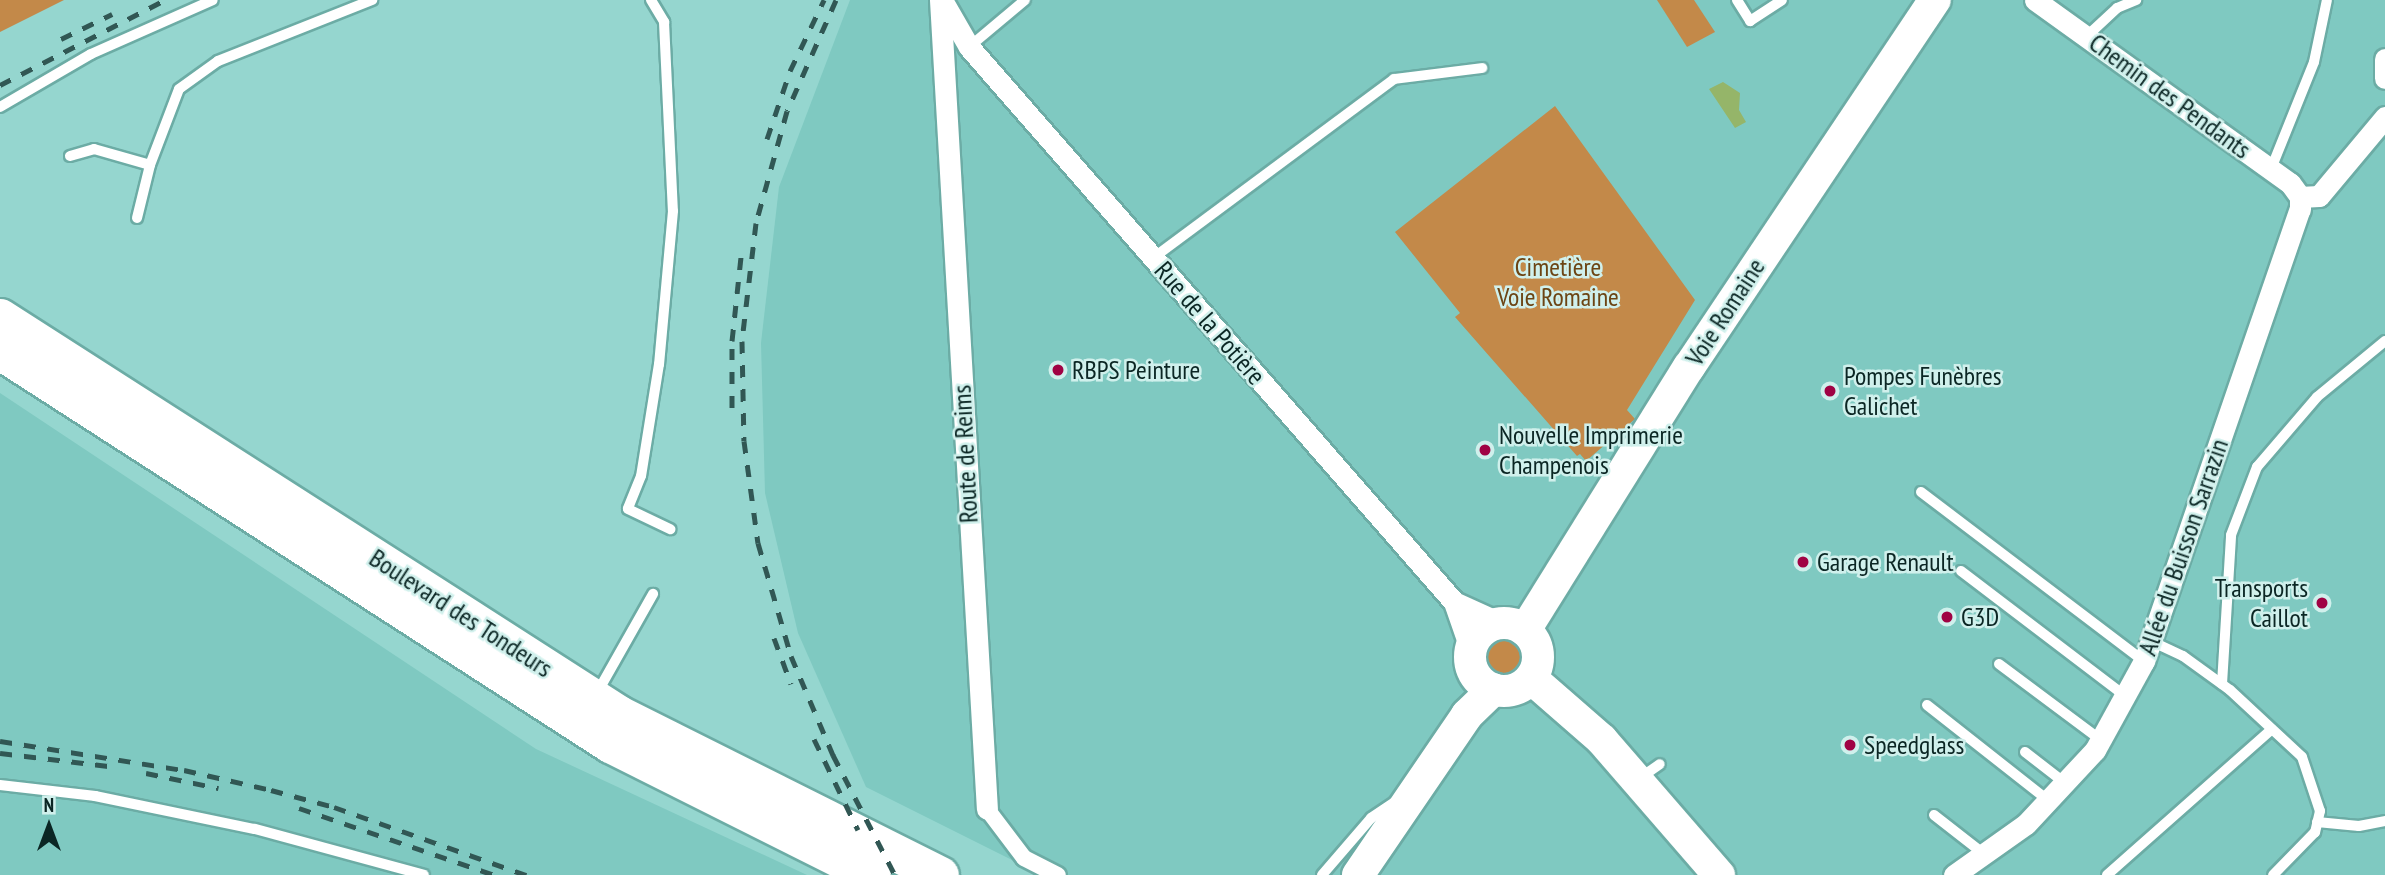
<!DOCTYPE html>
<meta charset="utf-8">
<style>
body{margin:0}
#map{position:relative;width:2385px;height:875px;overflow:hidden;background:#95d6cf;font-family:"PT Sans Narrow",sans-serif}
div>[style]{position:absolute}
.built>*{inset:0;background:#7fc9c1}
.green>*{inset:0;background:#c38949}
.round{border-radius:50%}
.water>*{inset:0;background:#95b569}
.roads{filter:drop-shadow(2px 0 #6caca5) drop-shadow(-2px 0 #6caca5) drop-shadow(0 2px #6caca5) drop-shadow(0 -2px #6caca5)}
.service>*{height:10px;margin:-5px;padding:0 5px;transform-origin:5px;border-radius:5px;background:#fff}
.pedestrian>*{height:16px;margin:-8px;padding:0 8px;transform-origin:8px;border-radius:8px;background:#fff}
.minor>*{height:21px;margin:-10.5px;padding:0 10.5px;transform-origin:10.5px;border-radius:10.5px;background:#fff}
.secondary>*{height:32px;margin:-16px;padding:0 16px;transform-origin:16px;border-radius:16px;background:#fff}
.secondary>.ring{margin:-16px;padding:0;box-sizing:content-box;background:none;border:32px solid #fff;border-radius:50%}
.trunk>*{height:37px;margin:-18.5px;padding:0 18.5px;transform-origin:18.5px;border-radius:18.5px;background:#fff}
.rail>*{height:5px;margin-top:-2.5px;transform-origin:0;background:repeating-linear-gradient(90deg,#315754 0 12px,transparent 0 24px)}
.dots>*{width:19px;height:19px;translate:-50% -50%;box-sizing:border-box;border:4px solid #d0f0ec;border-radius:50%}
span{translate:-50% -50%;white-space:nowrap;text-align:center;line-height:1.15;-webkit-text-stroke:5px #d0f0ec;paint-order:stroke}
.street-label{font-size:26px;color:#0b2624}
.park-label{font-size:26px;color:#6c4413}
.poi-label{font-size:26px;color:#0b2624}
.left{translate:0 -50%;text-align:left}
.right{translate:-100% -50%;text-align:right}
.north{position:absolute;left:14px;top:791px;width:70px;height:70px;-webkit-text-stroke:5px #d0f0ec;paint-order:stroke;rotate:0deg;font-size:19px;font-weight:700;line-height:28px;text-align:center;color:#0b2624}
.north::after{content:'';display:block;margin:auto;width:24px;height:32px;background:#0b2624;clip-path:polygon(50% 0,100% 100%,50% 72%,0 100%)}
</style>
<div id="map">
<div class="built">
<i style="clip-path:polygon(850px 0,2385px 0,2385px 875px,1042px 875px,866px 787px,798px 633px,765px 493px,761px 343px,779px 187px)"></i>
<i style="clip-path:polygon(0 393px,536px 749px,807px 875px,0 875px)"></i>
</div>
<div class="green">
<i style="clip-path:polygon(0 0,64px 0,0 32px)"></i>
<i style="clip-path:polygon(1657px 0,1694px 0,1715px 32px,1687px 47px)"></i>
<i style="clip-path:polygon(1555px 106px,1695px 300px,1627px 410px,1635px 419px,1586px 461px,1580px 454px,1577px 456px,1455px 317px,1460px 313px,1395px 232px)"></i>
<i class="round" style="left:1482px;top:633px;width:46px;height:46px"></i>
</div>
<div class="water">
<i style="clip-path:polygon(1723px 82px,1740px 93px,1739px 110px,1746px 122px,1735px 128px,1709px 89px)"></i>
</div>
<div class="roads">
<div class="service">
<i style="left:651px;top:0;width:26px;rotate:59deg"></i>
<i style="left:664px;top:22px;width:189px;rotate:87.3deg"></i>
<i style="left:673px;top:211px;width:154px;rotate:95.2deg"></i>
<i style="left:659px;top:364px;width:113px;rotate:99.1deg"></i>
<i style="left:641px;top:476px;width:35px;rotate:112deg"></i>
<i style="left:628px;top:509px;width:47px;rotate:25.5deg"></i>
<i style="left:1737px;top:0;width:25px;rotate:58deg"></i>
<i style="left:1750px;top:21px;width:38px;rotate:-33deg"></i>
<i style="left:2087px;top:36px;width:41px;rotate:-43deg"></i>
<i style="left:2117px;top:8px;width:21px;rotate:-23deg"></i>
<i style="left:969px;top:47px;width:73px;rotate:-40deg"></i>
<i style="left:0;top:107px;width:105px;rotate:-30.2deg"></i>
<i style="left:91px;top:54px;width:133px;rotate:-23.9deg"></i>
<i style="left:70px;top:156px;width:25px;rotate:-16deg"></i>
<i style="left:94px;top:149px;width:58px;rotate:15.9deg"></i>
<i style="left:2271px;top:169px;width:115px;rotate:-68.1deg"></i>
<i style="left:2314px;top:62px;width:63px;rotate:-78.2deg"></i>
<i style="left:137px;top:218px;width:55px;rotate:-76.2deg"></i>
<i style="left:150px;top:165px;width:81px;rotate:-69.1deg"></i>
<i style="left:179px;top:89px;width:48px;rotate:-35.7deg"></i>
<i style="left:218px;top:61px;width:166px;rotate:-21.6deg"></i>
<i style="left:1153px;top:258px;width:300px;rotate:-36.6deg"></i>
<i style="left:1394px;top:79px;width:89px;rotate:-7.1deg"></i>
<i style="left:1921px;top:492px;width:280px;rotate:37.2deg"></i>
<i style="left:1961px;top:571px;width:206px;rotate:37.3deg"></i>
<i style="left:2153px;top:642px;width:33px;rotate:25deg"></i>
<i style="left:2183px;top:656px;width:58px;rotate:35.9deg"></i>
<i style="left:2230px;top:690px;width:98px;rotate:42.9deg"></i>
<i style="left:2302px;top:757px;width:57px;rotate:71.6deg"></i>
<i style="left:2320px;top:811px;width:22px;rotate:103deg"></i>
<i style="left:2315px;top:832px;width:60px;rotate:134.3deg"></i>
<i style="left:1999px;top:664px;width:127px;rotate:36.7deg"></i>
<i style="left:2222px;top:684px;width:149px;rotate:-86.5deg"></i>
<i style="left:2231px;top:535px;width:73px;rotate:-69.1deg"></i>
<i style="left:2257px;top:467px;width:92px;rotate:-49.4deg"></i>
<i style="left:2317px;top:397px;width:88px;rotate:-39.5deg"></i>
<i style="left:597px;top:693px;width:114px;rotate:-60.5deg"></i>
<i style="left:1927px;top:705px;width:155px;rotate:38.2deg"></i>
<i style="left:2025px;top:752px;width:51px;rotate:37.8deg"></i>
<i style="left:1640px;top:778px;width:24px;rotate:-35deg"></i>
<i style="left:0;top:785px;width:96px;rotate:6.6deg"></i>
<i style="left:95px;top:796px;width:163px;rotate:11.7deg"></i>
<i style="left:255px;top:829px;width:175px;rotate:15.2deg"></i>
<i style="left:1934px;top:815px;width:63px;rotate:38deg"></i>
<i style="left:2317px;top:822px;width:42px;rotate:5.4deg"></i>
<i style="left:2359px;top:826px;width:26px;rotate:-11deg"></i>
<i style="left:1322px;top:875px;width:75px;rotate:-49.3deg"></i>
<i style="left:1371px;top:818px;width:27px;rotate:-34deg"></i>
<i style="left:2107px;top:875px;width:220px;rotate:-41.5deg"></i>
</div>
<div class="pedestrian">
<i style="left:987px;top:809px;width:61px;rotate:52.9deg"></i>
<i style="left:1024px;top:858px;width:38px;rotate:27deg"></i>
</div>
<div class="minor">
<i style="left:940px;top:0;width:810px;rotate:86.68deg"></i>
<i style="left:942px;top:0;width:54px;rotate:60.1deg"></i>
<i style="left:969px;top:47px;width:737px;rotate:48.85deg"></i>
<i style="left:1454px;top:602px;width:51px;rotate:24.5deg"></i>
<i style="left:2035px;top:0;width:314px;rotate:35.7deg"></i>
<i style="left:2290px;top:183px;width:17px;rotate:54deg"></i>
<i style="left:2385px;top:59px;width:19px;rotate:90deg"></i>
<i style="left:2300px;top:197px;width:19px;rotate:-3deg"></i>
<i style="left:2319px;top:196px;width:103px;rotate:-50.1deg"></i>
<i style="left:1454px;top:602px;width:52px;rotate:70.9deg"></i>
<i style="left:1954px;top:875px;width:88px;rotate:-35.3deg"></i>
<i style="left:2026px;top:824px;width:101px;rotate:-47deg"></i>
<i style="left:2095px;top:750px;width:102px;rotate:-61.2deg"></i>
<i style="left:2144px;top:661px;width:478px;rotate:-71deg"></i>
<i style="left:2300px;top:209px;width:12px;rotate:-90deg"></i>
</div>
<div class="secondary">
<i class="ring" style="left:1470px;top:623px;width:36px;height:36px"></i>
<i style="left:1525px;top:630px;width:310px;rotate:-58.1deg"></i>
<i style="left:1689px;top:367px;width:442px;rotate:-56.2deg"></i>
<i style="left:1531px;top:678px;width:94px;rotate:41.1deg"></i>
<i style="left:1602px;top:740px;width:179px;rotate:49.1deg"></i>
<i style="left:1358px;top:875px;width:194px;rotate:-55.7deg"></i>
<i style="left:1467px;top:715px;width:37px;rotate:-44deg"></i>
</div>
<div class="trunk">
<i style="left:0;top:317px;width:735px;rotate:32.67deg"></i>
<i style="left:619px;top:714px;width:359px;rotate:26.6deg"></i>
<i style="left:0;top:351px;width:726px;rotate:32.79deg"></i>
<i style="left:610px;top:744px;width:293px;rotate:26.6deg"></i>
</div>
</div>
<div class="rail">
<i style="left:836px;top:0;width:121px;rotate:113.8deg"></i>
<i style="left:787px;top:111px;width:116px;rotate:105.5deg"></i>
<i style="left:756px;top:223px;width:119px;rotate:96.8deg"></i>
<i style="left:742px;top:341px;width:100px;rotate:88.9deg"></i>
<i style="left:744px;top:441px;width:103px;rotate:82.2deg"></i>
<i style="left:758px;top:543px;width:118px;rotate:73.7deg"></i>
<i style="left:791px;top:656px;width:108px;rotate:67deg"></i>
<i style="left:833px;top:755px;width:135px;rotate:62.7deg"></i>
<i style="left:61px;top:39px;width:57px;rotate:-26.1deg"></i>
<i style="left:0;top:85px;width:186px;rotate:-27.3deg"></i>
<i style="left:767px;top:139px;width:72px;rotate:-71.3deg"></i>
<i style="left:790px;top:71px;width:79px;rotate:-64.4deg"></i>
<i style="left:732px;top:408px;width:67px;rotate:-90deg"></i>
<i style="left:732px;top:341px;width:94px;rotate:-83.9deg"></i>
<i style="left:774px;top:638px;width:49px;rotate:69.7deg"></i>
<i style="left:814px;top:739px;width:101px;rotate:64.2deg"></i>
<i style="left:0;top:741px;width:186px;rotate:9deg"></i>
<i style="left:184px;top:770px;width:89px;rotate:12.9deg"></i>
<i style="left:271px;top:790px;width:65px;rotate:15.1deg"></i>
<i style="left:334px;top:807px;width:204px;rotate:19.5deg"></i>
<i style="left:0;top:753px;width:109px;rotate:6.9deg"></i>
<i style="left:146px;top:773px;width:74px;rotate:11.8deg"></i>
<i style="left:299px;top:808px;width:207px;rotate:18.9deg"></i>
</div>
<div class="dots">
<i style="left:1058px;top:370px;background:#a00344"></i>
<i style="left:1830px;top:391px;background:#a00344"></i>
<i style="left:1485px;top:450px;background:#a00344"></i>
<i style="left:1803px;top:562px;background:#a00344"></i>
<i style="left:2322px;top:603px;background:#a00344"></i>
<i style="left:1947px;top:617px;background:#a00344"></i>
<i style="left:1850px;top:745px;background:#a00344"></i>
</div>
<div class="street-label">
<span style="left:2170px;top:96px;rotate:36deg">Chemin des Pendants</span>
<span style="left:1725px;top:312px;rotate:-57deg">Voie Romaine</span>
<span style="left:1210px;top:323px;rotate:49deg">Rue de la Potière</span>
<span style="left:965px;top:454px;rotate:-93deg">Route de Reims</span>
<span style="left:2183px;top:547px;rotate:-71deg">Allée du Buisson Sarrazin</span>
<span style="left:461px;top:613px;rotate:33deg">Boulevard des Tondeurs</span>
</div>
<div class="park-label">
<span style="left:1558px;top:282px">Cimetière<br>Voie Romaine</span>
</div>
<div class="poi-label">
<span class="left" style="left:1072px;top:370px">RBPS Peinture</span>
<span class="left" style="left:1844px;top:391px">Pompes Funèbres<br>Galichet</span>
<span class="left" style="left:1499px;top:450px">Nouvelle Imprimerie<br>Champenois</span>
<span class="left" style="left:1817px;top:562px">Garage Renault</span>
<span class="right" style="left:2308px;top:603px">Transports<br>Caillot</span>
<span class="left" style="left:1961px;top:617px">G3D</span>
<span class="left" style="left:1864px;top:745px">Speedglass</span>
</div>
<div class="north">N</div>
</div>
